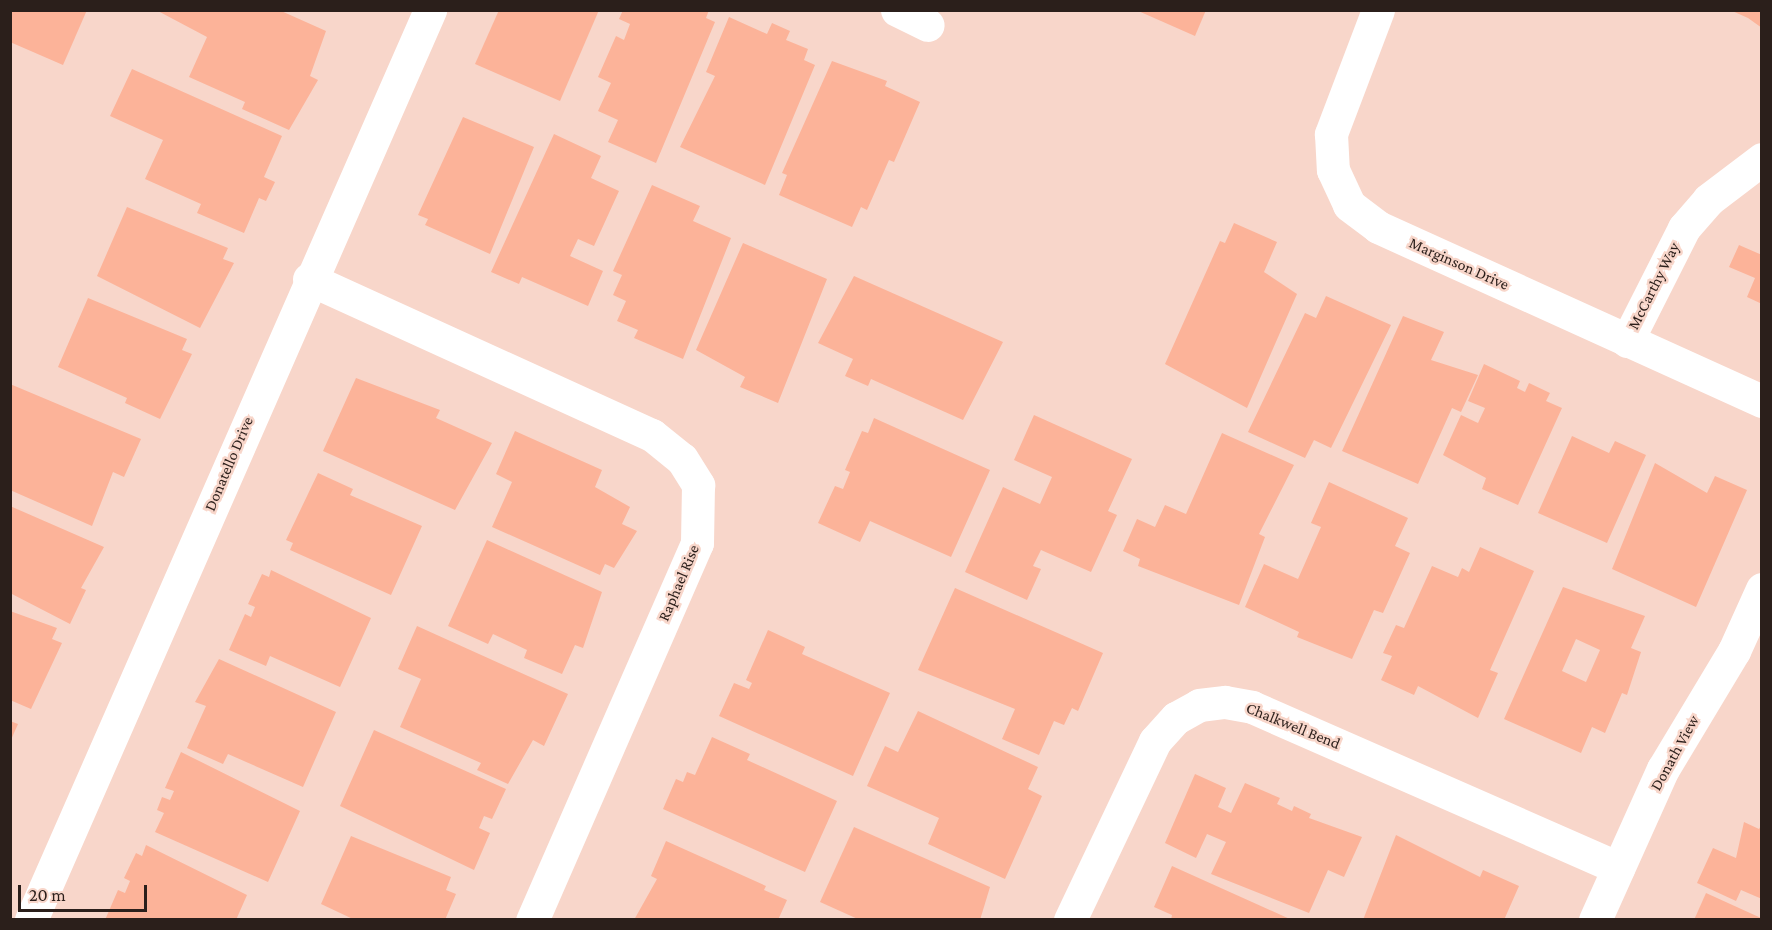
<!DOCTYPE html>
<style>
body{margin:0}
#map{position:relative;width:1772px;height:930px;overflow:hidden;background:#f8d6ca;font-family:"Crimson Pro",serif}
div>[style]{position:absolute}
.building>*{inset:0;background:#fcb399}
.minor>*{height:33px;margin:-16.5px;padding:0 16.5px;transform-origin:16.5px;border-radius:16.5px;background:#fff}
span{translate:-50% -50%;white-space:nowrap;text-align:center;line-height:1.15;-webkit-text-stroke:5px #f8d6ca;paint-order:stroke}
.street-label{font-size:16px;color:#2b1f1b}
.frame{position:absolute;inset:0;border:12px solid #2b1f1b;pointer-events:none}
.scale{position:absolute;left:18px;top:885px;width:129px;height:27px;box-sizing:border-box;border:3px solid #2b1f1b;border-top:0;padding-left:8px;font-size:18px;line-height:21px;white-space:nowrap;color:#2b1f1b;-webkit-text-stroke:4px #f8d6ca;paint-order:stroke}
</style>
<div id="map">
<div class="building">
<i style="clip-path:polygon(10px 10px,87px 10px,63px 65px,10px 42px)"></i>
<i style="clip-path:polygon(156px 10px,279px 10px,326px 31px,310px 76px,318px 80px,289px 130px,242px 109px,245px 102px,189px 77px,207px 37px)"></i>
<i style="clip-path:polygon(499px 10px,599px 10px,560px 101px,475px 64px)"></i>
<i style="clip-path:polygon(623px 10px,709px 10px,706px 18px,715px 22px,656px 163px,608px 142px,618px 120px,598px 111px,611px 83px,598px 77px,616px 36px,624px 40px,630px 24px,619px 19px)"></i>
<i style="clip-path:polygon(1136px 10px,1206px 10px,1195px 36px)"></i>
<i style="clip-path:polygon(1730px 10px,1762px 10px,1762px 28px,1748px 18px)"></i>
<i style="clip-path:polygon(729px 17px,767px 34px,772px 23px,790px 31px,786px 40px,808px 49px,804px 60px,815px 65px,765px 185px,680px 147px,715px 76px,706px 72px)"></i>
<i style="clip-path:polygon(832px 61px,887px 81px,885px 86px,920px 102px,894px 162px,889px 160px,867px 210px,861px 207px,852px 227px,779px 195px,787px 175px,782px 173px)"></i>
<i style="clip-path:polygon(132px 69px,282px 136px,264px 177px,275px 182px,266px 201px,259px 198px,244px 233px,197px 213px,201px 204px,145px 179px,163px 140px,110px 116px)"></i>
<i style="clip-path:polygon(463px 117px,534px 147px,490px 254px,425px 225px,428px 219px,418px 215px)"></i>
<i style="clip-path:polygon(554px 134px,601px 156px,591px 178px,619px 191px,594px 246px,578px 239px,570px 256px,603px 271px,588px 306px,522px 277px,519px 284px,491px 272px)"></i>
<i style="clip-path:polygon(652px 185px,700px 206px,693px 221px,731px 238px,683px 359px,634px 338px,638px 330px,617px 321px,626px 301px,613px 295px,622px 275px,613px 271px)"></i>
<i style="clip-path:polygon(127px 207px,228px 248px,223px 259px,234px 263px,200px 328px,97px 276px)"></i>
<i style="clip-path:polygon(1234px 223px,1277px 242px,1264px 272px,1297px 294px,1247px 408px,1165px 364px,1220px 241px,1225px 243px)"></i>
<i style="clip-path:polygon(743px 243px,827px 279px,778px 403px,740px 387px,745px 377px,696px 350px)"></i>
<i style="clip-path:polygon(1739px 245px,1762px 255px,1762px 304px,1747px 297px,1755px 278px,1729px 267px)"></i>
<i style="clip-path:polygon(854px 276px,1003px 342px,963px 420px,871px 379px,868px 386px,845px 376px,853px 359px,818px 343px)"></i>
<i style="clip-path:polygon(1326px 296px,1391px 325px,1331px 448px,1314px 440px,1305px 458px,1248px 432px,1305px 313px,1316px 318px)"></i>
<i style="clip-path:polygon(88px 298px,187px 339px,182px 350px,192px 354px,160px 419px,125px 403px,127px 398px,58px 367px)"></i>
<i style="clip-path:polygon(1403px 316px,1444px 332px,1431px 360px,1478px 375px,1461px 412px,1452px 408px,1418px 484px,1342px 451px)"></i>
<i style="clip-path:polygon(1484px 364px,1520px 381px,1517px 388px,1525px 392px,1529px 383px,1550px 393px,1546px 401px,1562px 408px,1518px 505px,1482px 489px,1486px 478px,1443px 455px,1461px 415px,1478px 423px,1485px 408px,1468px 401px)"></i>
<i style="clip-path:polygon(356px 378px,440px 410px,436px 418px,492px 443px,455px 510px,323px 451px)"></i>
<i style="clip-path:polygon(10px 384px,141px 439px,124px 477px,113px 472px,92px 526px,10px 490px)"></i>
<i style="clip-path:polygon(1034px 415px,1132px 459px,1108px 511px,1117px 515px,1091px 572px,1041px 550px,1033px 566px,1041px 569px,1027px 600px,965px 572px,1003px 487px,1040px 504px,1052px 477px,1014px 460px)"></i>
<i style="clip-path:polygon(874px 418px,990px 470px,951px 557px,870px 521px,860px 542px,818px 523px,835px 486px,843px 489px,850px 472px,845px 470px,862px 431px,868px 433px)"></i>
<i style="clip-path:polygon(515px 431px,602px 470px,595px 487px,630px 507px,622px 524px,637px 531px,614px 568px,605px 564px,600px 575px,492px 527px,512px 482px,496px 474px)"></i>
<i style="clip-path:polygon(1222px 433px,1294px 465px,1259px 534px,1265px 537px,1239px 605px,1138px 566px,1140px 559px,1123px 551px,1137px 519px,1155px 527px,1165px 505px,1186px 514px)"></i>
<i style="clip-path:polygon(1572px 436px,1609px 453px,1615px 441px,1646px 455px,1607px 543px,1538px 513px)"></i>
<i style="clip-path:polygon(1655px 463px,1707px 493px,1715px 476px,1747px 490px,1696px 607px,1612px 569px)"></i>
<i style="clip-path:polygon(318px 473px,353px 489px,350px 495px,422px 526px,391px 595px,290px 550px,293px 543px,286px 540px)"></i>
<i style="clip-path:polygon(1329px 482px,1408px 518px,1395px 546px,1410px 553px,1383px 613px,1374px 610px,1352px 659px,1297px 637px,1299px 632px,1245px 607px,1264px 564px,1298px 579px,1321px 527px,1311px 523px)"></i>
<i style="clip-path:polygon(10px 506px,104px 547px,81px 588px,86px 590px,70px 624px,10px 593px)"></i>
<i style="clip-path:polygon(487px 540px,602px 592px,583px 648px,575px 645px,562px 674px,524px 658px,527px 650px,493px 634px,488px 644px,448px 626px)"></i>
<i style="clip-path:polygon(1480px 547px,1534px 571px,1490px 670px,1498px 673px,1478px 718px,1418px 686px,1414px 695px,1381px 680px,1392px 656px,1383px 653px,1396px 625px,1404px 628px,1432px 566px,1458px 577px,1462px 568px,1469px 572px)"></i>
<i style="clip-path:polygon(271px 570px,371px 618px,340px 687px,270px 656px,266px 666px,229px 650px,245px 614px,251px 617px,255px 607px,248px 604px,262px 574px,269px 577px)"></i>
<i style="clip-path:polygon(evenodd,1563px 587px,1645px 616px,1631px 648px,1641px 652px,1627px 695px,1622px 693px,1605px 733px,1592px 727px,1581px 753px,1504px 719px,1563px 587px,1576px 639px,1600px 650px,1586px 682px,1562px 671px,1576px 639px)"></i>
<i style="clip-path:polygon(955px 588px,1103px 653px,1078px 711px,1072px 708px,1064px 725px,1054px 721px,1039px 755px,1002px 739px,1015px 709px,918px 670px)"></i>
<i style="clip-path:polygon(10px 611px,57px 628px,52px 639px,62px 643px,31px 709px,10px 700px)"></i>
<i style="clip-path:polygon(417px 626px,568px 694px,544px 746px,533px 740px,508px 784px,477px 770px,481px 763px,400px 727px,421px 679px,398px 669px)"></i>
<i style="clip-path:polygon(768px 630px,805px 647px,802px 654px,890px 693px,853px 776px,719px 716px,734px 683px,749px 689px,752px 683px,746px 680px)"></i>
<i style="clip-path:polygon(219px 659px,336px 712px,303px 787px,228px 754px,223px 764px,187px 748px,206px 706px,195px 702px)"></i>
<i style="clip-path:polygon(918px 711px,1038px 767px,1028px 789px,1042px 796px,1005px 879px,928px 844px,939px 818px,867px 786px,885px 746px,898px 752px)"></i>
<i style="clip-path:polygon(10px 721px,18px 724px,10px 742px)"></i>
<i style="clip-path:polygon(374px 730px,506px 789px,492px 819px,484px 816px,479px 828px,490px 833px,474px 870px,340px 806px)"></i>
<i style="clip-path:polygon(712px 737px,750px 754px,747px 760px,837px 801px,805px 872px,663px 809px,676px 779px,683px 782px,687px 772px,695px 775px)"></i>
<i style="clip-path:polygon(181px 752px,300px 811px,268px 882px,155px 832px,164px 813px,157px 810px,162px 797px,170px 800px,174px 791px,165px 788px)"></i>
<i style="clip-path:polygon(1195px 774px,1226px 788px,1218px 807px,1231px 813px,1245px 783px,1280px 798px,1277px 804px,1292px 811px,1294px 806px,1311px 814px,1309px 818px,1362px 837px,1344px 877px,1328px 870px,1309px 913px,1211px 874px,1226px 842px,1207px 834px,1196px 858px,1165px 843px)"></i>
<i style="clip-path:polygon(1744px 822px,1759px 829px,1762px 824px,1762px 899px,1741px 890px,1736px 901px,1697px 883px,1713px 848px,1736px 858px)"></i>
<i style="clip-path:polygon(854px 827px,990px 887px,980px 920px,860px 920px,820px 902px)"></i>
<i style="clip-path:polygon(1396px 835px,1480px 877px,1483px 870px,1519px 886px,1504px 920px,1363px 920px)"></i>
<i style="clip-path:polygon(351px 836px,451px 877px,446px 890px,456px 894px,445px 920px,355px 920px,321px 904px)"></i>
<i style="clip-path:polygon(666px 841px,766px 886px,764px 890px,787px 900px,778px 920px,634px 920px,657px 879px,651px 876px)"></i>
<i style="clip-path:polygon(146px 845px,247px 895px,236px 920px,105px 920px,118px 890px,125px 893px,130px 881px,124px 878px,136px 853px,142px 856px)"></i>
<i style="clip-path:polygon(1172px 866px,1292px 920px,1171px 920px,1172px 915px,1154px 907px)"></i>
<i style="clip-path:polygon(1706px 893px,1761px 918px,1760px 920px,1694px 920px)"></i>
</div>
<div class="minor">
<i style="left:897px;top:10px;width:34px;rotate:26deg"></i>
<i style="left:1378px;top:10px;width:133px;rotate:110.8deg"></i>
<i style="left:1331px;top:134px;width:36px;rotate:87deg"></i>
<i style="left:1333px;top:170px;width:38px;rotate:65deg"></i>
<i style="left:1349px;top:205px;width:36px;rotate:37deg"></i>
<i style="left:1378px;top:227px;width:422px;rotate:24.4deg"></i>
<i style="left:309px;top:279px;width:377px;rotate:24.5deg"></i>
<i style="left:652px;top:435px;width:38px;rotate:39deg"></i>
<i style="left:682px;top:459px;width:31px;rotate:58deg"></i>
<i style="left:698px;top:485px;width:58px;rotate:91deg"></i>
<i style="left:697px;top:543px;width:412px;rotate:113.6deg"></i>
<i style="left:1627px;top:341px;width:127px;rotate:-63.2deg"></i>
<i style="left:1684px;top:228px;width:37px;rotate:-49deg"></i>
<i style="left:1708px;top:200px;width:68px;rotate:-37.2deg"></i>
<i style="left:31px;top:920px;width:994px;rotate:-66.32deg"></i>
<i style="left:1070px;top:920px;width:198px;rotate:-64.6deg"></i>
<i style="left:1155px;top:741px;width:31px;rotate:-48deg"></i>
<i style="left:1176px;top:718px;width:26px;rotate:-29deg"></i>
<i style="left:1199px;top:705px;width:26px;rotate:-7deg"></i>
<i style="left:1225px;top:702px;width:27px;rotate:10deg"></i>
<i style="left:1252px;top:707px;width:400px;rotate:23.7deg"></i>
<i style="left:1595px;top:920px;width:166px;rotate:-65.8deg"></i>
<i style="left:1663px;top:769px;width:138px;rotate:-59deg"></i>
<i style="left:1734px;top:651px;width:68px;rotate:-65.7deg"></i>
</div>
<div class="street-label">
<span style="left:1459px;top:264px;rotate:24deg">Marginson Drive</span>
<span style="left:1654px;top:286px;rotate:-63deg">McCarthy Way</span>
<span style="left:229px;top:464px;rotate:-67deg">Donatello Drive</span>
<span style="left:679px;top:583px;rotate:-67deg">Raphael Rise</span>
<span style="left:1293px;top:726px;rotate:22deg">Chalkwell Bend</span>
<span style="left:1675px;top:753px;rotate:-61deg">Donath View</span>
</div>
<div class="frame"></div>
<div class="scale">20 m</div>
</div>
